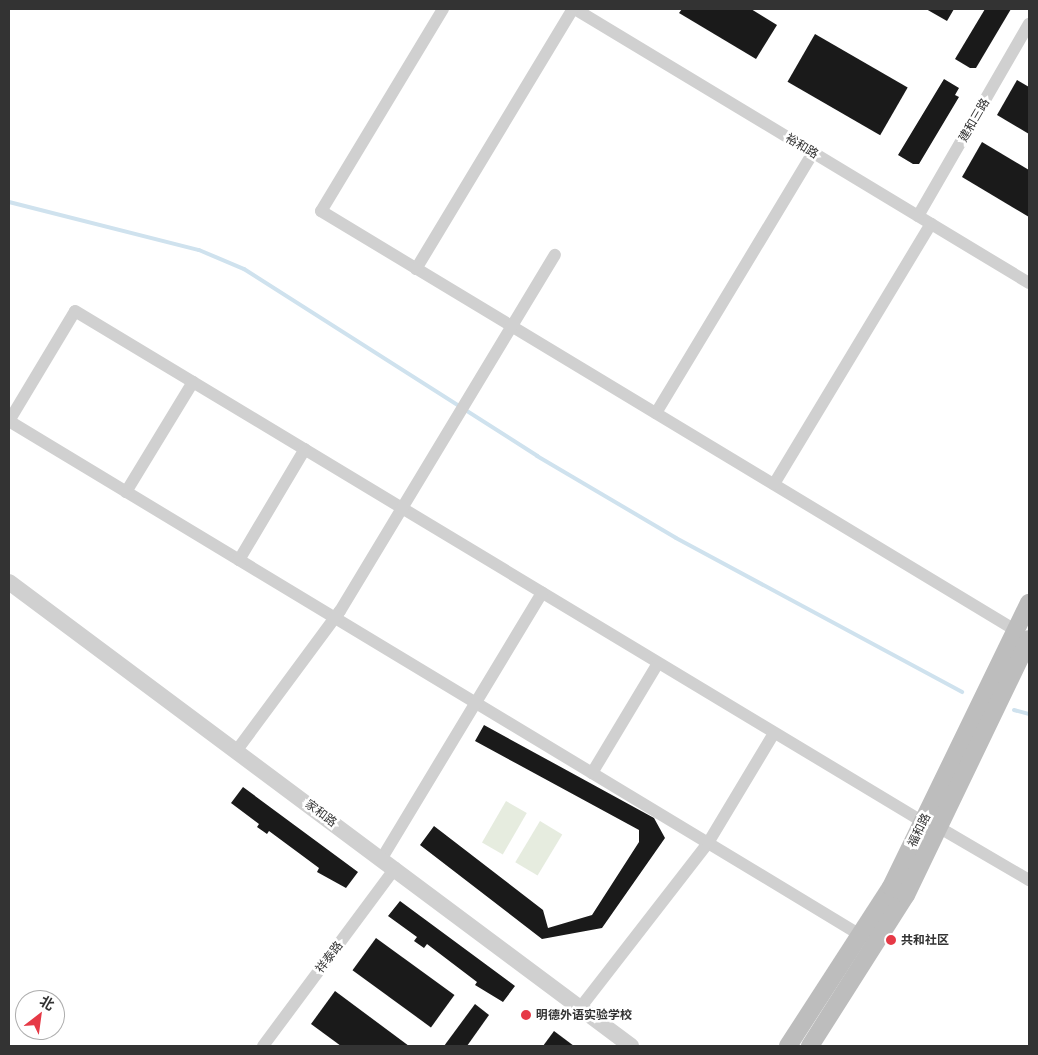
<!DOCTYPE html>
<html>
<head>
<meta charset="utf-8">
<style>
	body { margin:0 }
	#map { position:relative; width:1038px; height:1055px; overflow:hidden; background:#fff; font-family:Manrope,"Noto Sans SC",sans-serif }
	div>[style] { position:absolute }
	.green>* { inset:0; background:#e6ecdf; transform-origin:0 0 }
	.stream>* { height:4px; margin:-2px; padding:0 2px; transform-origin:2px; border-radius:2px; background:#cfe2ee }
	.building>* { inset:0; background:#1a1a1a; transform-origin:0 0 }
	.minor>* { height:12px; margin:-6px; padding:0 6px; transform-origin:6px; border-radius:6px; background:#d0d0d0 }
	.tertiary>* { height:16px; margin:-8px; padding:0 8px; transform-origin:8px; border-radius:8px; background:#d0d0d0 }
	.secondary>* { height:18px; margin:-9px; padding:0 9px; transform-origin:9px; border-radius:9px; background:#bdbdbd }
	.dots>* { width:14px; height:14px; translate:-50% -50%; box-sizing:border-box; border:2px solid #fff; border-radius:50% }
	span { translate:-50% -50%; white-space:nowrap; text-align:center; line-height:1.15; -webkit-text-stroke:5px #fff; paint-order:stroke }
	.street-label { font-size:12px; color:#333 }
	.poi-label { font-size:12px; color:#333; font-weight:700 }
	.left { translate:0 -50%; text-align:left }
	.frame { position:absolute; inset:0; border:10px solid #333; pointer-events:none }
	.north { position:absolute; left:15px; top:990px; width:50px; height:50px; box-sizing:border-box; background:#fff; border:1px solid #adadad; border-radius:50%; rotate:30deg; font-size:14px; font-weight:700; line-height:20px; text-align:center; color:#333 }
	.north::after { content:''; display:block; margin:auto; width:18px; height:22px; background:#e63946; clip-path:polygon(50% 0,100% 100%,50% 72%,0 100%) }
</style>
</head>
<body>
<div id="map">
	<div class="green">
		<i style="left:506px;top:801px;width:24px;height:48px;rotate:30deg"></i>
		<i style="left:540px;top:821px;width:26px;height:48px;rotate:31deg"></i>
	</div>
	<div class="stream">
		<i style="left:9px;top:202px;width:196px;rotate:14.2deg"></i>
		<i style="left:199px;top:250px;width:49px;rotate:22.9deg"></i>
		<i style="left:244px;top:269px;width:348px;rotate:32.5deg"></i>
		<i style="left:537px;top:456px;width:161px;rotate:30.5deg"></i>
		<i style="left:676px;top:538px;width:325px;rotate:28.3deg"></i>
		<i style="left:1014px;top:710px;width:16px;rotate:15deg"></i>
	</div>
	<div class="building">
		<i style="clip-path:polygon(682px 9px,751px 9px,777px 25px,756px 59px,679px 13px)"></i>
		<i style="clip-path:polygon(926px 9px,954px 9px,947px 21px)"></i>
		<i style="clip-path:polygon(985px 9px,1011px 9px,976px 68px,970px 68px,955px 59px)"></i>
		<i style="left:815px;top:34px;width:107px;height:55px;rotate:30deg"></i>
		<i style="clip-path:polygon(944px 79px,959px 88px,955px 95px,959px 97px,919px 164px,913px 164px,898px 155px)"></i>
		<i style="clip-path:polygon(1017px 80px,1029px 87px,1029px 134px,997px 115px)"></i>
		<i style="clip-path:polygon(982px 142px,1029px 170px,1029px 217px,962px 177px)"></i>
		<i style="clip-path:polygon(484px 725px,654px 818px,665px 838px,602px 928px,542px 939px,420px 845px,434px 826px,543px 910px,548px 928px,592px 915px,639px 842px,639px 830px,475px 741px)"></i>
		<i style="clip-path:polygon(243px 787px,358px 872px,346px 888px,317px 872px,319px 868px,269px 831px,267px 834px,257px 827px,259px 824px,231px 803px)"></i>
		<i style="clip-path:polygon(400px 901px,515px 986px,503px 1002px,475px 985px,477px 982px,427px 944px,424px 948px,414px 941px,417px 937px,388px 916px)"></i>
		<i style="left:376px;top:938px;width:97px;height:40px;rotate:36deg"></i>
		<i style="clip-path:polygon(335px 991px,409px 1046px,341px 1046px,311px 1024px)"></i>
		<i style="clip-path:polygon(475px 1004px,489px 1015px,467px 1046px,444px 1046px)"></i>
		<i style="clip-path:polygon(554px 1031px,574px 1046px,543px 1046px)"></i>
	</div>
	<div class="minor">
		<i style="left:443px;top:9px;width:236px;rotate:121.1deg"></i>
		<i style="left:321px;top:211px;width:811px;rotate:31.12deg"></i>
		<i style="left:575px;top:9px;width:530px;rotate:31.11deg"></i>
		<i style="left:918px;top:216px;width:222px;rotate:-60deg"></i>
		<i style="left:416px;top:269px;width:304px;rotate:-58.9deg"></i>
		<i style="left:656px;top:413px;width:304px;rotate:-58.9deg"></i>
		<i style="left:9px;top:421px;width:128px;rotate:-59deg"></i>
		<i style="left:75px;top:311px;width:990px;rotate:31.07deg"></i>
		<i style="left:9px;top:421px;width:996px;rotate:31.12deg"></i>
		<i style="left:774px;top:484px;width:304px;rotate:-58.9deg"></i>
		<i style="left:126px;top:492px;width:129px;rotate:-58.7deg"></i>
		<i style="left:239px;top:560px;width:129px;rotate:-59.3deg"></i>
		<i style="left:237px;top:750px;width:173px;rotate:-53.5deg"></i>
		<i style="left:340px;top:611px;width:416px;rotate:-58.9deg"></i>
		<i style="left:592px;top:773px;width:128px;rotate:-59deg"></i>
		<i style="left:940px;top:828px;width:103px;rotate:30.3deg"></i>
		<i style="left:382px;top:858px;width:310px;rotate:-58.9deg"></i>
		<i style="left:580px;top:1008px;width:209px;rotate:-52.2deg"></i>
		<i style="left:708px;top:843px;width:128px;rotate:-59deg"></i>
		<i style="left:263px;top:1046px;width:222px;rotate:-53.4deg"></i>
	</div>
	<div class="tertiary">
		<i style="left:9px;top:582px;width:776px;rotate:36.72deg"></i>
	</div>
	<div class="secondary">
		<i style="left:788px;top:1046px;width:189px;rotate:-57.1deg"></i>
		<i style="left:891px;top:887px;width:316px;rotate:-64.1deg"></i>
		<i style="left:810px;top:1046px;width:179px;rotate:-57.6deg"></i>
		<i style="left:906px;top:895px;width:284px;rotate:-64.3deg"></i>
	</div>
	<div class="dots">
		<i style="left:891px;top:940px;background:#e63946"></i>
		<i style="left:526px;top:1015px;background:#e63946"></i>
	</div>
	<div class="street-label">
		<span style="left:974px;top:120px;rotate:-60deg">建和三路</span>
		<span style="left:802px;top:146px;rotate:31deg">裕和路</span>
		<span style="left:321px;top:813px;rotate:37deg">家和路</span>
		<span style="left:919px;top:830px;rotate:-64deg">福和路</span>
		<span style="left:329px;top:957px;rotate:-53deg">祥泰路</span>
	</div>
	<div class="poi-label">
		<span class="left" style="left:901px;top:940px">共和社区</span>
		<span class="left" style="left:536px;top:1015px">明德外语实验学校</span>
	</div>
	<div class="frame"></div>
	<div class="north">北</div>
</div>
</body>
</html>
